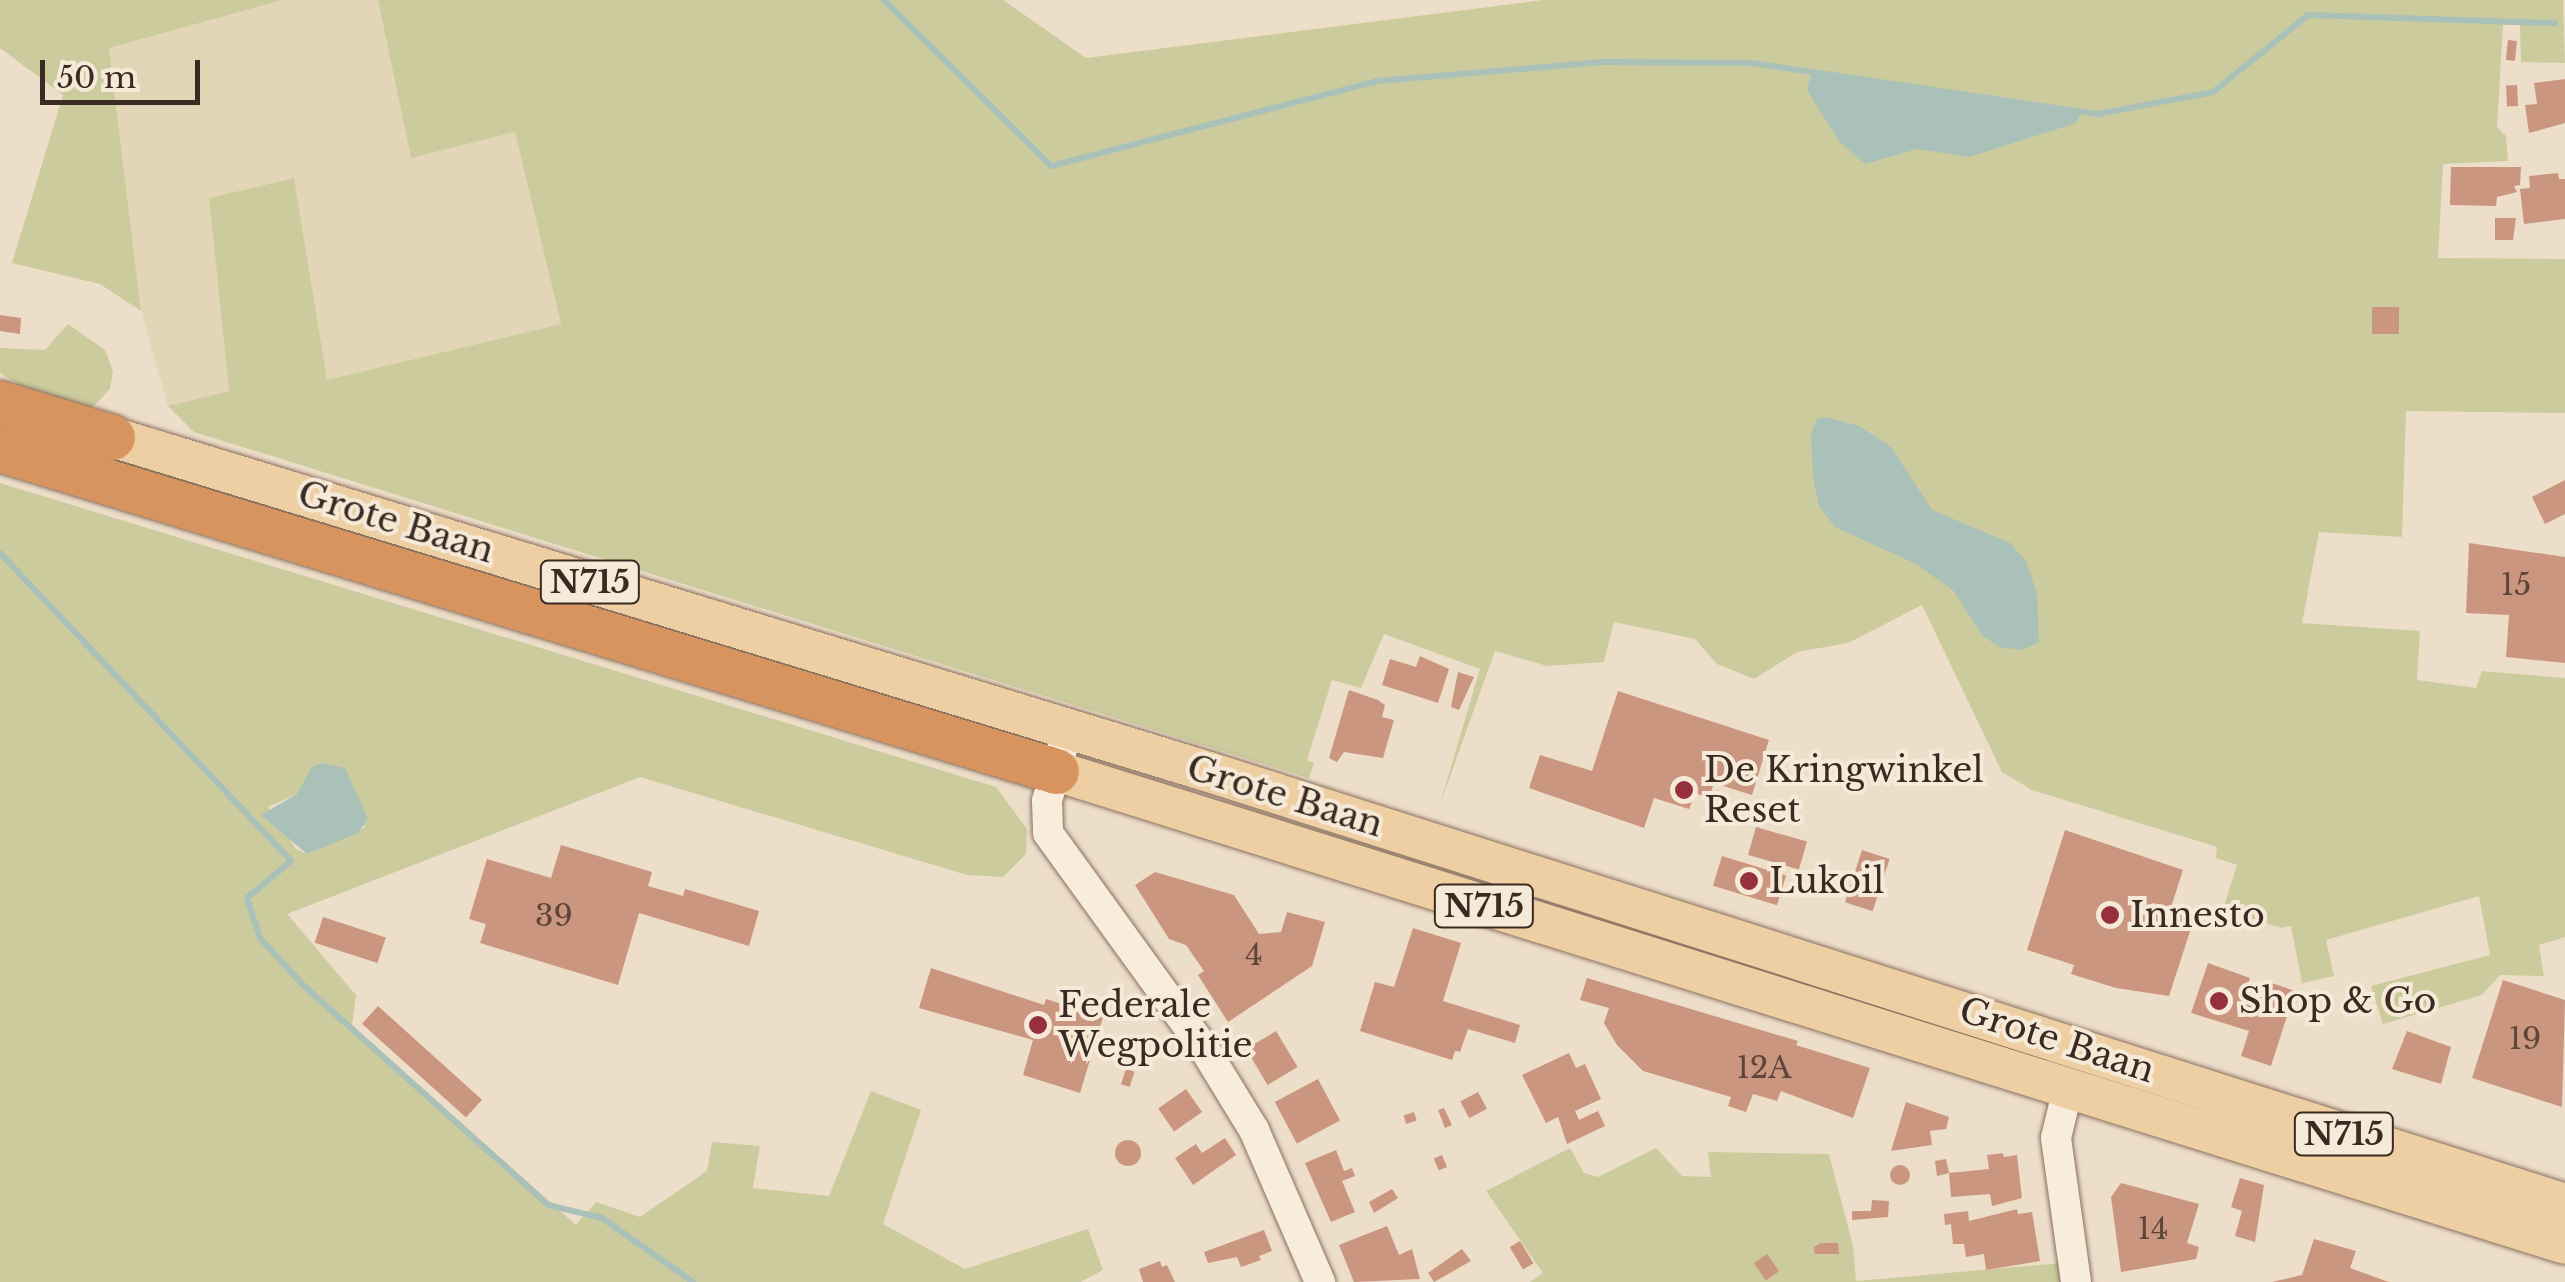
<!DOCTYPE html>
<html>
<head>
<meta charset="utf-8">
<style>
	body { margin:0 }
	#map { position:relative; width:2565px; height:1282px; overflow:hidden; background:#eddec9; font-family:"Libre Baskerville",serif }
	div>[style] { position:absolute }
	.farmland>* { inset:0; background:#e2d6b6 }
	.green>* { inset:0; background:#cbcb9d }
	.water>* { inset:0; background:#a9c1b8 }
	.stream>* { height:6px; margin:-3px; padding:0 3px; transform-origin:3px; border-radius:3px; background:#a9c1b8 }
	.building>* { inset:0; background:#ca9680; transform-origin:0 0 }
	.round { border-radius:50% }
	.roads { filter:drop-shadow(0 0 2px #89705e) drop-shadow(0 0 2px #89705e) }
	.minor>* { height:30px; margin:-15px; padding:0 15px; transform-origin:15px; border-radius:15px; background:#f8ecdc }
	.major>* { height:40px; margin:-20px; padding:0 20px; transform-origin:20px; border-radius:20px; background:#eecea3 }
	.highway>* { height:45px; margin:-22.5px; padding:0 22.5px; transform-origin:22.5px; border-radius:22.5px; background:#d8945e }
	.dots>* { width:28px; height:28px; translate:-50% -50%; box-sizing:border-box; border:5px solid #f5e9d8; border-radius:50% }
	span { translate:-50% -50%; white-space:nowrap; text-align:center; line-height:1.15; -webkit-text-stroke:8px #f5e9d8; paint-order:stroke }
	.number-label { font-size:30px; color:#5e4539 }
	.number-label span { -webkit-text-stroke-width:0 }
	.shield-label span { padding:2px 8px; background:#f5e9d8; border:2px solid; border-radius:8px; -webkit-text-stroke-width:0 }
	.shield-label { font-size:32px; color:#3a2a21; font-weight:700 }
	.street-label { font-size:35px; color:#3a2a21 }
	.poi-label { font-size:35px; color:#3a2a21 }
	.left { translate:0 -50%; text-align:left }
	.scale { position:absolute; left:40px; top:60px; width:160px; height:45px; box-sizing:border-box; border:5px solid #3a2a21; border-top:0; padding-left:12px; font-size:30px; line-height:35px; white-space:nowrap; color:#3a2a21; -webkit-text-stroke:8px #f5e9d8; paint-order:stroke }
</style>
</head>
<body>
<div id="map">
	<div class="farmland">
		<i style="clip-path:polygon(282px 0,378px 0,411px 158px,515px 132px,561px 324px,326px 381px,294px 178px,209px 198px,229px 392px,168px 406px,141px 311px,109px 47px)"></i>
	</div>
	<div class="green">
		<i style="clip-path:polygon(0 0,282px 0,109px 48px,141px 311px,100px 284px,12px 263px,63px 95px,0 48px)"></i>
		<i style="clip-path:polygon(378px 0,1003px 0,1086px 58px,1543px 0,2563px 0,2565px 63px,2521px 62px,2520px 25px,2503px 25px,2497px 127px,2506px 136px,2508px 161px,2443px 164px,2438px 258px,2565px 259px,2565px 413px,2406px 411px,2402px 537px,2319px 532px,2302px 623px,2420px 631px,2417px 680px,2476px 688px,2482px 671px,2565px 678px,2565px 937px,2539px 945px,2544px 976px,2500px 975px,2482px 995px,2383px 1024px,2371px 986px,2490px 955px,2479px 896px,2326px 940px,2334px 976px,2302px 983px,2291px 926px,2281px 928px,2223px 909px,2237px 865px,2216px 858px,2217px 847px,2032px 790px,2002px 772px,1922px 605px,1848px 643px,1797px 652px,1754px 679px,1717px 664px,1695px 639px,1614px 622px,1604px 662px,1547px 666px,1495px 651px,1439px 807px,1480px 669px,1384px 634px,1361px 688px,1332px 680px,1307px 760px,1314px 763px,1309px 778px,194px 432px,168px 406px,229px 391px,209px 198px,294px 178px,327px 380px,561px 324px,515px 132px,411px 158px)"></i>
		<i style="clip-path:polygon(68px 324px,105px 350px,113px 371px,110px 389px,90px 410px,65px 412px,0 373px,0 348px,45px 350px)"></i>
		<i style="clip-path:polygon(evenodd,0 483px,996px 787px,1027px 829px,1026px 854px,1003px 877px,967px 875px,640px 777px,287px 914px,356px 995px,352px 1025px,576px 1225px,596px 1202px,640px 1217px,707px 1171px,712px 1142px,760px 1146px,753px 1188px,829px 1196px,871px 1091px,921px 1110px,883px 1224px,965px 1269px,1088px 1229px,1103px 1270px,1080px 1282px,0 1282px,0 483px,297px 794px,366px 827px,307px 854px,296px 849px,268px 807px,297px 794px)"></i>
		<i style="clip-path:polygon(1570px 1148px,1584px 1173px,1598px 1177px,1656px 1148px,1682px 1176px,1711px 1177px,1708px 1152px,1829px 1154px,1853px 1246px,1856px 1281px,2062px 1263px,2065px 1282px,1530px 1282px,1543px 1273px,1486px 1191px)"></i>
	</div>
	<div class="water">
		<i style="clip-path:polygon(1812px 72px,2082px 111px,2076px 123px,1969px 157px,1917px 149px,1865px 164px,1839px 141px,1807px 90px)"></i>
		<i style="clip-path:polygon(1826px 417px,1859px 426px,1891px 447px,1932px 510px,2010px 543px,2026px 561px,2037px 594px,2039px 642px,2022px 650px,1999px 647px,1982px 635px,1953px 590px,1914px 563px,1835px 527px,1819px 506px,1813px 477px,1811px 434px,1817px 419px)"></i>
		<i style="clip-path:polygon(322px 763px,345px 768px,368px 819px,358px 833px,307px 854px,261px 815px,297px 794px,312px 767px)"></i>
	</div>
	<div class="stream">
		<i style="left:884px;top:0;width:235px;rotate:44.8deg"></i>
		<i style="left:1051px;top:166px;width:337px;rotate:-14.6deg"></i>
		<i style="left:1377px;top:81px;width:226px;rotate:-4.8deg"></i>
		<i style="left:1602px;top:62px;width:149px;rotate:0.4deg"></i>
		<i style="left:1751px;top:63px;width:351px;rotate:8.4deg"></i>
		<i style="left:2098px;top:114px;width:117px;rotate:-10.8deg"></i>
		<i style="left:2213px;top:92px;width:122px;rotate:-39deg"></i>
		<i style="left:2308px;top:15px;width:247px;rotate:1.9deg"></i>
		<i style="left:0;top:553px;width:424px;rotate:46.6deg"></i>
		<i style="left:291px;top:861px;width:57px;rotate:139.9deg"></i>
		<i style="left:247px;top:898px;width:42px;rotate:72deg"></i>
		<i style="left:260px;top:938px;width:64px;rotate:47.5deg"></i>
		<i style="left:303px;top:985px;width:329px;rotate:41.9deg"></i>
		<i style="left:548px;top:1205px;width:56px;rotate:13.5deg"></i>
		<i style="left:602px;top:1218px;width:111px;rotate:35.1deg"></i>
	</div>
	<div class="building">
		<i style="left:2508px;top:40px;width:9px;height:20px;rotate:6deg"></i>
		<i style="clip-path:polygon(2565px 79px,2565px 123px,2529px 133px,2525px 105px,2537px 104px,2534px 83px)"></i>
		<i style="left:2517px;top:85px;width:21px;height:11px;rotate:87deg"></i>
		<i style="clip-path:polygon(2451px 167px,2521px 167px,2520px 185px,2514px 186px,2517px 192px,2497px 197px,2496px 206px,2450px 205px)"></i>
		<i style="clip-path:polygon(2558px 173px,2559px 179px,2565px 179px,2565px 219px,2524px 224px,2520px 189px,2530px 188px,2529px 176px)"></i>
		<i style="clip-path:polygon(2495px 218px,2516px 218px,2513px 240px,2495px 240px)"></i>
		<i style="left:2372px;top:307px;width:27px;height:27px"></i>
		<i style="clip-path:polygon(0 315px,21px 318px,20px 334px,0 331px)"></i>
		<i style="clip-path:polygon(2565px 480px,2565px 514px,2545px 524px,2532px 497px)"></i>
		<i style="clip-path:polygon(2469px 543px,2565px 557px,2565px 663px,2506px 657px,2509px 615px,2466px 613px)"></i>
		<i style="clip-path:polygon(1420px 656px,1449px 669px,1438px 703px,1382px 685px,1390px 659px,1416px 667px)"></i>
		<i style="clip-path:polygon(1458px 672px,1474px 677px,1459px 710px,1451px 707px)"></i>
		<i style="clip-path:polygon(1349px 690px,1378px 700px,1385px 705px,1382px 717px,1394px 720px,1383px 758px,1344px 752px,1337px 762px,1329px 758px)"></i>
		<i style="clip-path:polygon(1618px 691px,1769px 740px,1752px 795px,1714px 783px,1709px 798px,1695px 793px,1689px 809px,1654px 798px,1644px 828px,1529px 788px,1540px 755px,1592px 771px)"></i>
		<i style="left:1756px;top:827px;width:53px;height:29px;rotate:16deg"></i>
		<i style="clip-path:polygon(2065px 830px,2183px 870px,2170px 910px,2194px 919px,2169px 996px,2116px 988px,2071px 974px,2074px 965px,2027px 950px)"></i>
		<i style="clip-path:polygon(561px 845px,652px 872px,648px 886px,683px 896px,685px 889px,759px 911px,749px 946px,639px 913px,618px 985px,480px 943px,486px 924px,469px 919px,487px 859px,551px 878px)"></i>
		<i style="left:1862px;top:850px;width:29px;height:55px;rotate:18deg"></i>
		<i style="left:1722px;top:856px;width:67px;height:31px;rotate:17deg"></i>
		<i style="clip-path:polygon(1155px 872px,1234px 895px,1259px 934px,1281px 932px,1287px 912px,1325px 922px,1312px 966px,1228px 1022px,1198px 975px,1204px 971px,1186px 945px,1169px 939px,1135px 885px)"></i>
		<i style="left:323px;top:917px;width:66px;height:27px;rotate:18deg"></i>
		<i style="clip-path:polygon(1413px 928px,1461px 943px,1443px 1001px,1520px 1025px,1515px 1043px,1468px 1029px,1460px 1052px,1455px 1051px,1452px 1060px,1360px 1031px,1375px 982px,1394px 987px)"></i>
		<i style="clip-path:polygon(2208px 963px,2250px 978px,2246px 989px,2261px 994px,2266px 981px,2295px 991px,2271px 1066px,2241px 1056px,2249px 1031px,2191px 1013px)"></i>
		<i style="clip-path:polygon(931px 968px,1044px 1005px,1046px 999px,1103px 1017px,1080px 1093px,1023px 1075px,1033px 1040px,919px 1008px)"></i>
		<i style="clip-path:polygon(1587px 978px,1798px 1041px,1796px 1045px,1870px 1068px,1853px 1118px,1781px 1091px,1777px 1101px,1753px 1094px,1746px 1112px,1728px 1106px,1731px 1097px,1643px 1071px,1617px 1045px,1604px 1023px,1609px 1008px,1580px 1000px)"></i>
		<i style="clip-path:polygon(2503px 980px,2565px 1000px,2562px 1107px,2472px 1078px)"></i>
		<i style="left:378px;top:1006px;width:140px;height:24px;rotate:42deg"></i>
		<i style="left:1276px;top:1031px;width:42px;height:35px;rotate:59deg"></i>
		<i style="clip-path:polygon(2407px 1031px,2451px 1047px,2441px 1084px,2392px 1069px)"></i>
		<i style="clip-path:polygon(1569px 1053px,1576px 1068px,1585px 1064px,1601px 1099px,1575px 1111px,1579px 1120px,1598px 1111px,1605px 1126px,1567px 1144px,1558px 1117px,1546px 1123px,1522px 1075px)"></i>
		<i style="left:1126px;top:1069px;width:9px;height:16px;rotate:18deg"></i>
		<i style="left:1318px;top:1079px;width:47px;height:49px;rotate:62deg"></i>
		<i style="left:1186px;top:1089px;width:28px;height:34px;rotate:55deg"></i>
		<i style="left:1478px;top:1092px;width:19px;height:20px;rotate:62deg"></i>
		<i style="clip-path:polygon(1906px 1102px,1949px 1117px,1946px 1129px,1930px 1131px,1932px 1145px,1891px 1151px)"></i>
		<i style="clip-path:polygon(1444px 1108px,1452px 1125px,1445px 1128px,1438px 1110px)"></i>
		<i style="left:1414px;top:1112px;width:9px;height:11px;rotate:72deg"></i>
		<i style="clip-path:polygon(1225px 1138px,1236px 1155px,1193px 1185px,1175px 1158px,1196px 1144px,1202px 1153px)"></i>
		<i class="round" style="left:1115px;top:1140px;width:26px;height:26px"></i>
		<i style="clip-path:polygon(1336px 1150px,1344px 1171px,1352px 1168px,1355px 1176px,1342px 1181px,1355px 1212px,1331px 1222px,1305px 1163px)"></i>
		<i style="clip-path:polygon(2003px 1153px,2004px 1157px,2017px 1155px,2022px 1198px,1992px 1206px,1990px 1194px,1951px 1197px,1949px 1173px,1989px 1169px,1987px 1155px)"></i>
		<i style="left:1442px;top:1155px;width:13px;height:9px;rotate:67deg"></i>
		<i style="clip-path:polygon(1946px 1159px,1949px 1173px,1937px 1176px,1935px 1161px)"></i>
		<i class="round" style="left:1890px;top:1165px;width:20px;height:20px"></i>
		<i style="clip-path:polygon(2240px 1178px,2264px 1185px,2255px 1242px,2235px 1236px,2242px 1211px,2231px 1207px)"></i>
		<i style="clip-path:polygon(2121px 1183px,2199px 1204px,2187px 1243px,2199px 1247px,2196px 1259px,2121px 1272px,2111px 1197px)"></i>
		<i style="clip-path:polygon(1392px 1189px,1398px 1198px,1374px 1213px,1369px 1202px)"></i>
		<i style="clip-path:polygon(1872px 1200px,1889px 1201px,1888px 1217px,1852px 1220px,1852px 1211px,1871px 1211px)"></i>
		<i style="clip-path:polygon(2017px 1209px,2018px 1214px,2032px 1212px,2040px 1261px,1986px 1270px,1984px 1254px,1966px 1257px,1964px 1244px,1953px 1244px,1951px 1224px,1945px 1225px,1944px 1214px,1968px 1211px,1969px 1221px)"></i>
		<i style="clip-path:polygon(1387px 1226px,1399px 1255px,1412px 1249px,1420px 1279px,1354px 1282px,1339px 1245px)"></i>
		<i style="clip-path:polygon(1264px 1230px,1272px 1251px,1259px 1256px,1261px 1260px,1241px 1267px,1237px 1257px,1208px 1263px,1204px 1252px)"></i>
		<i style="clip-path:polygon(2314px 1239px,2356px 1251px,2350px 1268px,2389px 1282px,2272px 1282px,2302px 1275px)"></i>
		<i style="left:1520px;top:1241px;width:26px;height:12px;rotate:59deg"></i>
		<i style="clip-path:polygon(1821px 1243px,1838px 1243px,1839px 1254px,1815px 1254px,1814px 1247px)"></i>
		<i style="clip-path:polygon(1462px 1249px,1471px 1261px,1434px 1282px,1428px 1273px)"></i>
		<i style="left:1767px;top:1254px;width:21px;height:16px;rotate:55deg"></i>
		<i style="clip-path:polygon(1160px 1261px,1162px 1267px,1167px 1265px,1175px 1282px,1143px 1282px,1139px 1269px)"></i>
	</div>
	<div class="roads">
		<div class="minor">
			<i style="left:1068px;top:729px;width:75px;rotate:106.3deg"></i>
			<i style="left:1047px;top:801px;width:32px;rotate:88deg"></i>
			<i style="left:1048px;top:833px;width:268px;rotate:54.1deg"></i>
			<i style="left:1205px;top:1050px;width:94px;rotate:58.5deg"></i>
			<i style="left:1254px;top:1130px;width:166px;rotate:66.5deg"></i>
			<i style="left:2068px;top:1088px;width:51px;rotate:103.5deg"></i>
			<i style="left:2056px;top:1138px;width:145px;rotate:82.1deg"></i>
		</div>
		<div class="major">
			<i style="left:112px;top:437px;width:1147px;rotate:16.98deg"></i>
			<i style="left:1209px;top:772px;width:1423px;rotate:17.67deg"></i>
			<i style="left:1056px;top:771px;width:1581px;rotate:17.4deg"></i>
		</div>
		<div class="highway">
			<i style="left:0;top:403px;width:117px;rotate:16.9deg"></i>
			<i style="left:0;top:449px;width:1104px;rotate:16.96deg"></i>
		</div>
	</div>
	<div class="dots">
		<i style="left:1684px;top:790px;background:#96303d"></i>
		<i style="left:1749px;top:881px;background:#96303d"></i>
		<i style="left:2110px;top:915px;background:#96303d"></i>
		<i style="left:2219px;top:1001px;background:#96303d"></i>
		<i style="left:1038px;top:1025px;background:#96303d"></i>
	</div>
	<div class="number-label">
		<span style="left:2516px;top:585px">15</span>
		<span style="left:554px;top:916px">39</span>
		<span style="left:1254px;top:955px">4</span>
		<span style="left:2525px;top:1039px">19</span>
		<span style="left:1764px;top:1068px">12A</span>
		<span style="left:2153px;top:1229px">14</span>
	</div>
	<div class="shield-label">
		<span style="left:590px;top:582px">N715</span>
		<span style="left:1484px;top:906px">N715</span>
		<span style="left:2344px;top:1134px">N715</span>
	</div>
	<div class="street-label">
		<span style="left:396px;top:522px;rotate:17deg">Grote Baan</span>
		<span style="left:1285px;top:796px;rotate:17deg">Grote Baan</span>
		<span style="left:2057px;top:1040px;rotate:18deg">Grote Baan</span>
	</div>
	<div class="poi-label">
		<span class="left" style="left:1704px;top:790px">De Kringwinkel<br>Reset</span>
		<span class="left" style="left:1769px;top:881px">Lukoil</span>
		<span class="left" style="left:2130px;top:915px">Innesto</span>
		<span class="left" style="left:2239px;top:1001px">Shop &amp; Go</span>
		<span class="left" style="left:1058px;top:1025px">Federale<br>Wegpolitie</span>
	</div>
	<div class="scale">50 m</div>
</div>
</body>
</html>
